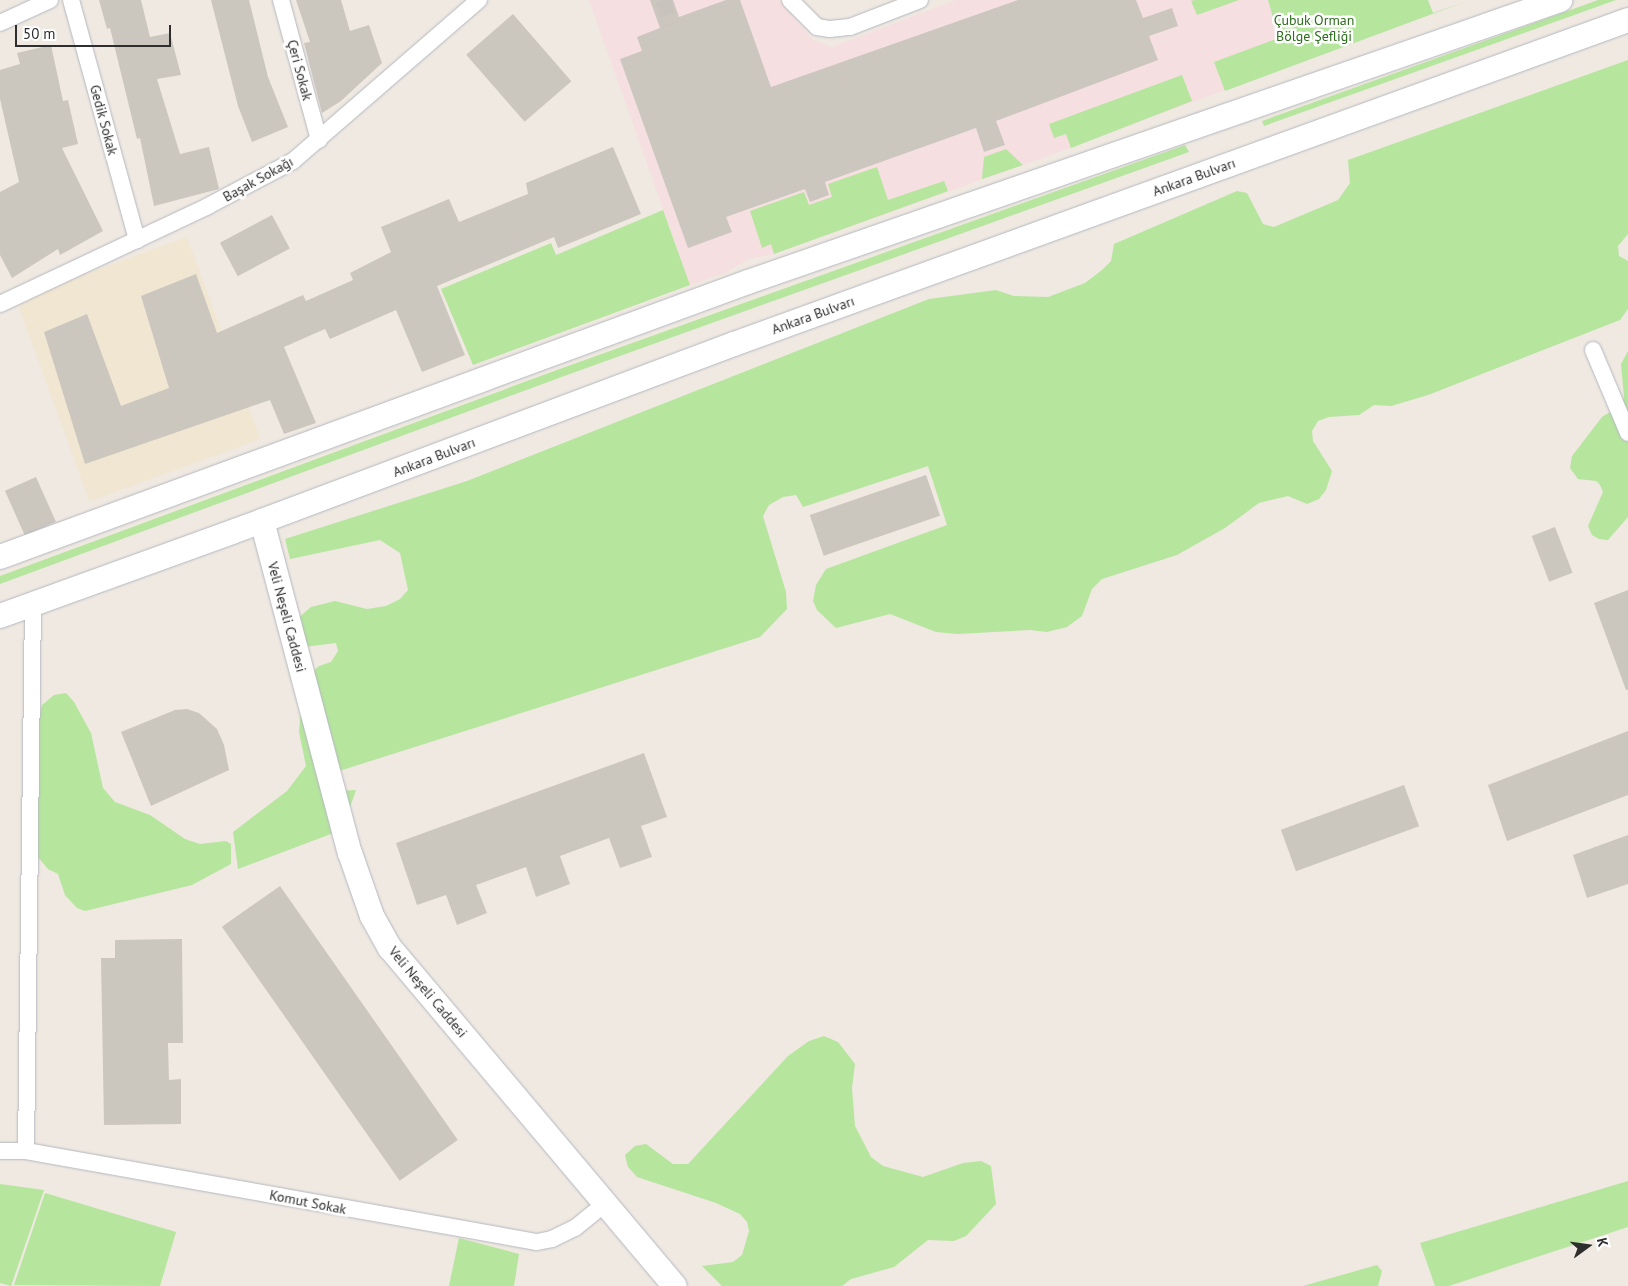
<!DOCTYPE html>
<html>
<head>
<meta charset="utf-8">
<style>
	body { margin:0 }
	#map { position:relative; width:1628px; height:1286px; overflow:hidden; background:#efe9e1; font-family:"PT Sans",sans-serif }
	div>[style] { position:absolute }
	.education>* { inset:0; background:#f0e6d1; transform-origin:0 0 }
	.medical>* { inset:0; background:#f5dfe0 }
	.green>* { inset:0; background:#b6e59e }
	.building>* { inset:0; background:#cbc7bf; transform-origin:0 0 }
	.street-tunnel>* { height:16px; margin-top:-8px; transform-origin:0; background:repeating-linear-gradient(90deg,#c8c4bd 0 16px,transparent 0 24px) }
	.roads { filter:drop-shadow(0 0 1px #b4b7c1) drop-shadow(0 0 1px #b4b7c1) }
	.street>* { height:16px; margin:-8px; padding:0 8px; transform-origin:8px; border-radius:8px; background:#fff }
	.secondary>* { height:24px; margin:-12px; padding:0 12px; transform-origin:12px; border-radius:12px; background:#fff }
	span { translate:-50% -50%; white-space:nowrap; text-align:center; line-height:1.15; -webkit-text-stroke:5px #fff; paint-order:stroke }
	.park-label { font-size:14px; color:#2c6e1b }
	.street-label { font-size:14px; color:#2e2e2e }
	.north { position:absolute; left:1563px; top:1221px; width:50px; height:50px; -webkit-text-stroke:4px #fff; paint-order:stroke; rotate:76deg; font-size:14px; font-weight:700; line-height:20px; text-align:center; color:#2e2e2e }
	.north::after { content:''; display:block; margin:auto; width:18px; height:22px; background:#2e2e2e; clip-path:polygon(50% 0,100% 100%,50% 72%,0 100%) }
	.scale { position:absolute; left:15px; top:25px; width:156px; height:22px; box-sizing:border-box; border:2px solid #2e2e2e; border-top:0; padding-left:6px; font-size:15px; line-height:18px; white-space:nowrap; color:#2e2e2e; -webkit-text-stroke:4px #fff; paint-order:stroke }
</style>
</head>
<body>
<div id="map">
	<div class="education">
		<i style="left:187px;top:237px;width:215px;height:182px;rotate:70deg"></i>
	</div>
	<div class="medical">
		<i style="clip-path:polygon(589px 0,779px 0,813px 40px,832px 47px,956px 0,1279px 0,1295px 64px,1040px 159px,774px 254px,749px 259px,725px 273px,690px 285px)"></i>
	</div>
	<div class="green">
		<i style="clip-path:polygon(1195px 0,1239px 0,1197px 15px,1191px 1px)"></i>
		<i style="clip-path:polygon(1268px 0,1428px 0,1433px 13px,1470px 0,1225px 91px,1214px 62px,1279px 38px)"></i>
		<i style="clip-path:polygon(1598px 0,1616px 0,1264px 126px,1262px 121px)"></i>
		<i style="clip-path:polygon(1628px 60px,1628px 234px,1618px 246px,1619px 256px,1628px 261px,1628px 309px,1620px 320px,1428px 395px,1391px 406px,1374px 405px,1359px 415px,1329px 417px,1318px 421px,1312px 431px,1313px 441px,1332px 471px,1326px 490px,1319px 499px,1307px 504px,1288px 496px,1259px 503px,1225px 528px,1177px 555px,1102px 579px,1092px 589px,1082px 616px,1067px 627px,1047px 632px,1030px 630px,958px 634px,936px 632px,890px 614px,836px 628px,817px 610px,813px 601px,816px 585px,826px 569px,947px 525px,928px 466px,803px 507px,796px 495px,783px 497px,769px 505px,763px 516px,786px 592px,787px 609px,760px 637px,333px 773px,338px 791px,356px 790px,345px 821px,336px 832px,238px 869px,233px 832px,287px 791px,306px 766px,299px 732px,302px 697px,308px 676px,319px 666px,331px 662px,338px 651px,336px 643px,304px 647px,297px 619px,311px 607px,335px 601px,367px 609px,386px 606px,400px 599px,408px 590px,400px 553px,380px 540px,290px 559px,285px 539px,467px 481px,929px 299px,996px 290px,1014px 296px,1048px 297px,1085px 283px,1102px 270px,1111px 261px,1114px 244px,1237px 191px,1247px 193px,1263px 224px,1274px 227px,1338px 200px,1350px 183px,1348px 160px)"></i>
		<i style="clip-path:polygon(1182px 75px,1192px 101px,1071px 148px,1066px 134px,1054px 138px,1049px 124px)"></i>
		<i style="clip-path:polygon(1185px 145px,1189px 152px,567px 375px,0 584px,0 576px,557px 370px)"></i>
		<i style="clip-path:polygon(1006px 149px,1023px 165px,982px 179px,984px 157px)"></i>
		<i style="clip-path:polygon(877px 167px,888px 200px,944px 181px,948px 191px,774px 254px,771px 244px,762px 248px,750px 211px,804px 192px,809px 205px,832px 197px,828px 184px)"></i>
		<i style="clip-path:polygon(663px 210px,690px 285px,473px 365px,441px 289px,551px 243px,556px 255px)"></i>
		<i style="clip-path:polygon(1628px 351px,1628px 517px,1608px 540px,1599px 539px,1592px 535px,1588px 526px,1603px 492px,1600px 485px,1596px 481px,1578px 479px,1570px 468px,1572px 456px,1602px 417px,1621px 405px,1624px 397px,1621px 364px)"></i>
		<i style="clip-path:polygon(66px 693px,74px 702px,91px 733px,103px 788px,115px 802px,150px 815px,185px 839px,200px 844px,226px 841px,231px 844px,231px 864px,192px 885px,85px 911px,77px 908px,65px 895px,58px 874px,48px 869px,37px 856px,38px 722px,42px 705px,54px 695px)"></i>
		<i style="clip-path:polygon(824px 1036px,838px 1042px,855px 1064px,852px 1088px,855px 1126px,871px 1157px,883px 1166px,923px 1177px,963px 1163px,981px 1161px,991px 1166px,996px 1204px,966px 1236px,954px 1241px,928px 1240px,894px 1267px,851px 1279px,842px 1286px,722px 1286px,702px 1266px,733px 1262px,742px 1255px,749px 1231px,747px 1222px,740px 1214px,716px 1203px,637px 1177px,628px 1167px,625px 1155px,635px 1146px,646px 1144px,673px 1164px,688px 1164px,788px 1056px,809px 1041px)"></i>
		<i style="clip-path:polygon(1628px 1181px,1628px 1227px,1449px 1286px,1435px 1286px,1420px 1243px)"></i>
		<i style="clip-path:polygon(0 1184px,44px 1190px,11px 1286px,0 1283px)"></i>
		<i style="clip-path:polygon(45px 1193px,176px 1232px,160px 1286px,14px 1285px)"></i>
		<i style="clip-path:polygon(459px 1238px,519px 1254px,514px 1286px,449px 1286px)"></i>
		<i style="clip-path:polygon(1377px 1265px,1382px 1271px,1378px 1286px,1303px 1286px)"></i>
	</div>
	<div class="building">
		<i style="clip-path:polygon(99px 0,141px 0,150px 37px,170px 33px,181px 75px,157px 79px,180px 154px,209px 147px,219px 189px,154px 206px,140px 138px,137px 139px,110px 28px,107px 29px)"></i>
		<i style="clip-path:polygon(211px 0,249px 0,268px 77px,288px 127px,252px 142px,238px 106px)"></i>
		<i style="clip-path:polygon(296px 0,341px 0,350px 31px,369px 25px,382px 63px,341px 101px,322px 113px,304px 43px,310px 42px)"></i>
		<i style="clip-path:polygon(650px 0,673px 0,679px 17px,726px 0,740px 0,771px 87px,1018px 0,1136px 0,1143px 18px,1172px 8px,1178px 26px,1149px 36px,1158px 60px,996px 121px,1005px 145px,984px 152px,976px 128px,825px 182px,829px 195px,810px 202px,805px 189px,726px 217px,732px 232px,688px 248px,620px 59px,642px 51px,637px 37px,660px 28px)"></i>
		<i style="left:513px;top:14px;width:89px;height:62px;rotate:49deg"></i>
		<i style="clip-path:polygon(51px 45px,63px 101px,68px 100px,78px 144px,62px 148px,103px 231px,60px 255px,58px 249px,12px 278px,0 255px,0 192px,19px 182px,0 99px,0 70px,20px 64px,17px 53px)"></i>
		<i style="clip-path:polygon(613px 147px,641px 214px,558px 248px,554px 237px,437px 286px,465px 355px,422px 372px,396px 310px,330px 339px,325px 329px,284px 347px,316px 423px,284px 434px,270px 400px,85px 464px,44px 332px,87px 314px,121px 406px,169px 388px,141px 296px,196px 274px,217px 333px,303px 295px,306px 301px,353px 280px,350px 273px,391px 252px,381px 227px,449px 199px,459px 222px,528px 194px,526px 183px)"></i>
		<i style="left:272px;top:215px;width:38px;height:59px;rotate:62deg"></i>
		<i style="left:926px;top:475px;width:43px;height:123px;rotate:71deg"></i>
		<i style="left:36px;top:477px;width:49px;height:34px;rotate:66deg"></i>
		<i style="left:1555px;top:527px;width:49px;height:25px;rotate:69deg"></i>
		<i style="clip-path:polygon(1628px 590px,1628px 690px,1626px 690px,1594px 603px)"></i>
		<i style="clip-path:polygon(187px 709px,199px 713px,217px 729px,224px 745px,229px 770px,151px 806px,121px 732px,175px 710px)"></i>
		<i style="clip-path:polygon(1628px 731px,1628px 795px,1507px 841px,1488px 785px)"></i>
		<i style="clip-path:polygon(644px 753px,667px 817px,641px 826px,652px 857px,620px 868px,609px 838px,560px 856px,570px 884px,536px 897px,526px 867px,476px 885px,487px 913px,457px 925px,446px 895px,417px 905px,396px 843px)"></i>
		<i style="left:1404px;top:785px;width:44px;height:131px;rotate:70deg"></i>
		<i style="clip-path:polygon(1628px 835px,1628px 884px,1587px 898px,1573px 855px)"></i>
		<i style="left:280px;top:886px;width:310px;height:71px;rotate:55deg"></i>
		<i style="clip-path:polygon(182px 939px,183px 1043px,168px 1043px,169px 1080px,181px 1079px,181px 1124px,104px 1125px,101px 958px,115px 958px,115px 940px)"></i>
	</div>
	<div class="street-tunnel">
		<i style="left:663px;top:0;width:26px;rotate:74deg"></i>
	</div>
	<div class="roads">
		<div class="street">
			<i style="left:71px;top:0;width:249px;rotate:74.6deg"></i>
			<i style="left:281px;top:0;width:145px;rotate:74.8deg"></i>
			<i style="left:790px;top:0;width:38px;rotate:45deg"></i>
			<i style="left:817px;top:27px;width:13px;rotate:9deg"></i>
			<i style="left:830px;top:29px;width:20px;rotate:-6deg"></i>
			<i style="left:850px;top:27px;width:75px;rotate:-21.1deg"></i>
			<i style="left:0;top:23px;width:55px;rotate:-24.7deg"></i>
			<i style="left:0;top:304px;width:230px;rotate:-25.2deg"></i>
			<i style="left:208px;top:206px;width:96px;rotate:-27.9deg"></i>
			<i style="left:293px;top:161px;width:246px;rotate:-40.9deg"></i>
			<i style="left:1593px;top:350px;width:90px;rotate:67.1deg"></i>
			<i style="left:0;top:1151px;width:26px"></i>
			<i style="left:26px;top:1151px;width:519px;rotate:10.1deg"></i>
			<i style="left:537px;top:1242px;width:15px;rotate:-11deg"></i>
			<i style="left:552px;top:1239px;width:25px;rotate:-26deg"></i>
			<i style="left:575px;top:1228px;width:40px;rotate:-39deg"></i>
			<i style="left:26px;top:1151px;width:547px;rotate:-89.27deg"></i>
		</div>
		<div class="secondary">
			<i style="left:262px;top:521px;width:343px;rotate:75.2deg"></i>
			<i style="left:350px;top:853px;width:67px;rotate:70.8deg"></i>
			<i style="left:372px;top:916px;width:37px;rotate:61deg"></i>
			<i style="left:390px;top:948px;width:442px;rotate:49.9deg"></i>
			<i style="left:0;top:557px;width:797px;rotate:-20.19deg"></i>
			<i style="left:748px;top:282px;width:860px;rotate:-19.15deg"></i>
			<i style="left:0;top:616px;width:279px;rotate:-19.9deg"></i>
			<i style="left:262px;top:521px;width:504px;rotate:-20.56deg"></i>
			<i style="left:734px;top:344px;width:951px;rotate:-19.92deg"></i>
		</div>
	</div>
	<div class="park-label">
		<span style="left:1314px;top:28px">Çubuk Orman<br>Bölge Şefliği</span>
	</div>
	<div class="street-label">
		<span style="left:300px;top:70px;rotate:75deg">Çeri Sokak</span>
		<span style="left:104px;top:120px;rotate:75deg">Gedik Sokak</span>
		<span style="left:1194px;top:177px;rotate:-20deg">Ankara Bulvarı</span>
		<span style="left:258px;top:179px;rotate:-29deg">Başak Sokağı</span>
		<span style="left:813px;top:315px;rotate:-20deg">Ankara Bulvarı</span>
		<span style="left:434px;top:457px;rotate:-21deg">Ankara Bulvarı</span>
		<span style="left:287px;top:617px;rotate:75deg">Veli Neşeli Caddesi</span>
		<span style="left:428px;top:992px;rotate:50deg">Veli Neşeli Caddesi</span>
		<span style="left:308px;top:1202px;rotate:11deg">Komut Sokak</span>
	</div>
	<div class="north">K</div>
	<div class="scale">50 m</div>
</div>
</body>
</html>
